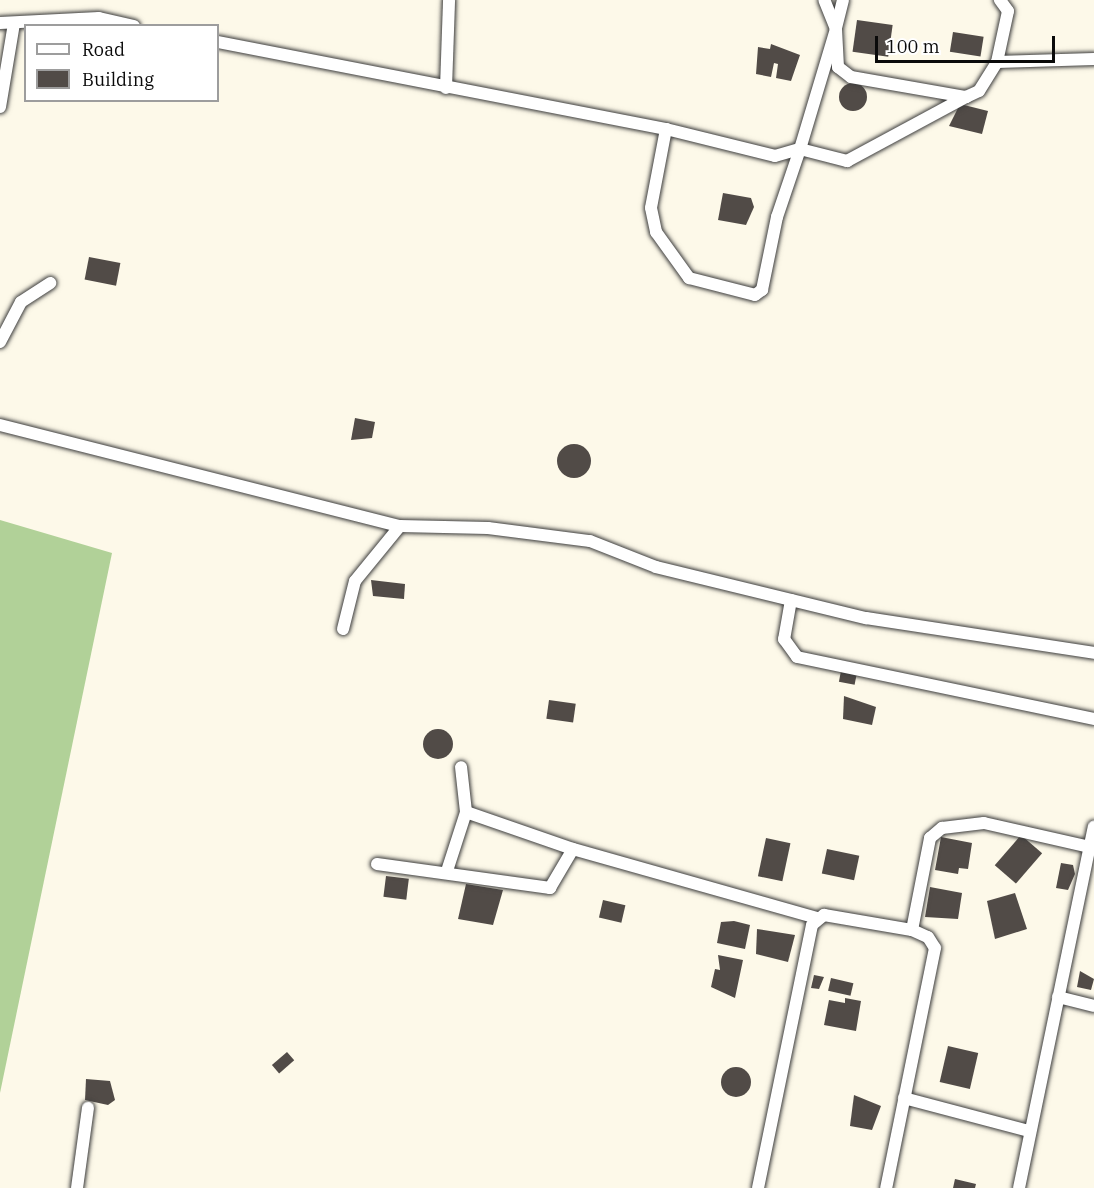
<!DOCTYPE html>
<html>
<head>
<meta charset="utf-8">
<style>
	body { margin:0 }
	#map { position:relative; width:1094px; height:1188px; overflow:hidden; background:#fdf9e9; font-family:"IBM Plex Serif",serif }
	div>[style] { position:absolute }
	.forest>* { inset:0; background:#b1d198 }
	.building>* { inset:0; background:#514b47; transform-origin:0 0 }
	.round { border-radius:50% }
	.roads { filter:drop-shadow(0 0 2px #3d3d3d) drop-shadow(0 0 2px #3d3d3d) }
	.street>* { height:12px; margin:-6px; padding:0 6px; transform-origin:6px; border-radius:6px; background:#fff }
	span { translate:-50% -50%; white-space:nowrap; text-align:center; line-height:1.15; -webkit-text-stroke:6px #fff; paint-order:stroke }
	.legend { position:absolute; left:24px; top:24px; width:195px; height:78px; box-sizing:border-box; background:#fff; border:2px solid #9d9d9d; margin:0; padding:8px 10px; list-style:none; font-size:18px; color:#0a0a0a }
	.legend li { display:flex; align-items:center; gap:12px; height:30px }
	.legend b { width:30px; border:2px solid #9d9d9d }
	.scale { position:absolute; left:875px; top:36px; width:180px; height:27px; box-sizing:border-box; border:3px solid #0a0a0a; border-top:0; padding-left:8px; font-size:18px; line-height:21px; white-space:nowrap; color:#0a0a0a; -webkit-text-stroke:4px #fff; paint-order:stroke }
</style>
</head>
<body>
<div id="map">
	<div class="forest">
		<i style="clip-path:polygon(0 520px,112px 553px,0 1093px)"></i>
	</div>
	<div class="building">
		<i style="left:857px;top:20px;width:36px;height:32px;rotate:8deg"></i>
		<i style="left:953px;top:32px;width:31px;height:20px;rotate:9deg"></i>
		<i style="clip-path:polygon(771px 44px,800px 55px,791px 81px,776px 78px,778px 64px,774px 63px,771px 77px,756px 74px,758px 47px,770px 49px)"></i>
		<i class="round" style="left:839px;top:83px;width:28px;height:28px"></i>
		<i style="clip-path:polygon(960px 104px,988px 111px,982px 134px,949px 126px)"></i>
		<i style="clip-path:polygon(723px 193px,751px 198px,754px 207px,746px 225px,718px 220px)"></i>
		<i style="left:89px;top:257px;width:32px;height:23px;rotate:11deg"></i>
		<i style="clip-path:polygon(355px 418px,375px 422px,372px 438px,351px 440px)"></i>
		<i class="round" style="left:557px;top:444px;width:34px;height:34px"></i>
		<i style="clip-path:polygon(371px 580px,405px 584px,404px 599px,373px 596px)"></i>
		<i style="left:841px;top:671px;width:16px;height:11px;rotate:11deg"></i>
		<i style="clip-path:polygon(844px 696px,876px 707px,872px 725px,843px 719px)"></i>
		<i style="left:549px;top:700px;width:27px;height:19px;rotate:8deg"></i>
		<i class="round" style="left:423px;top:729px;width:30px;height:30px"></i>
		<i style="left:1021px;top:835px;width:28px;height:40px;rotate:41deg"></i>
		<i style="clip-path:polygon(941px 837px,972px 843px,968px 869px,959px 868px,958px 874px,935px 870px)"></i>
		<i style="left:766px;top:838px;width:25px;height:39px;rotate:12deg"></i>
		<i style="left:827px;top:849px;width:33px;height:25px;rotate:12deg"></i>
		<i style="clip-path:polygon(1061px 863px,1073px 865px,1075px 874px,1068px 890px,1056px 888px)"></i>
		<i style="left:386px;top:876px;width:23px;height:21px;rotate:7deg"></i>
		<i style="clip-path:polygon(466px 884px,503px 890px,493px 925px,458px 919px)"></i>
		<i style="clip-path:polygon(930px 887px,962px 893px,958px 919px,925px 917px)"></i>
		<i style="clip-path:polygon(1015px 893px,1027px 929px,995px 939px,987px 901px)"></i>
		<i style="left:603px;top:900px;width:23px;height:18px;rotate:13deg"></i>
		<i style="clip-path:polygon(734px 921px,750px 925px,745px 949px,717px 943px,721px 922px)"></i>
		<i style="clip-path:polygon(757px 929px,795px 935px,788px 962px,756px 954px)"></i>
		<i style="clip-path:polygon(718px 955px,743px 960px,735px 998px,711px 987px,715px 969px,720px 970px)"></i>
		<i style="clip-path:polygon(1080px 971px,1094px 979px,1091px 990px,1077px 987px)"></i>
		<i style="clip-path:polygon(814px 975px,824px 977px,819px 989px,811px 988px)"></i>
		<i style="left:831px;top:978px;width:23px;height:13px;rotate:13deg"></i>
		<i style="clip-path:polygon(845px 998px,861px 1001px,856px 1031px,824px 1025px,829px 1000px,845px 1003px)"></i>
		<i style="left:948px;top:1046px;width:31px;height:37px;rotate:13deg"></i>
		<i style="left:287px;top:1052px;width:11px;height:20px;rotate:49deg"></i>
		<i class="round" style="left:721px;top:1067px;width:30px;height:30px"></i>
		<i style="clip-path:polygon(86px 1079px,110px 1081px,115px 1100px,108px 1105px,85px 1100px)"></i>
		<i style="clip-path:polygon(854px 1095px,881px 1106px,872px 1130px,850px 1126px)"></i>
		<i style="clip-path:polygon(955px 1179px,976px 1184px,975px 1188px,953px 1188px)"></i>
	</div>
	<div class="roads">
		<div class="street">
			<i style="left:843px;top:0;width:30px;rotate:104deg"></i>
			<i style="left:836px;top:29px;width:38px;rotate:87deg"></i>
			<i style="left:838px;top:67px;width:16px;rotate:38deg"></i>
			<i style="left:851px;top:77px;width:117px;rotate:9.9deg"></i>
			<i style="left:966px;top:97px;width:14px;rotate:-25deg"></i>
			<i style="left:979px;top:91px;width:34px;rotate:-58deg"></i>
			<i style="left:997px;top:62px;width:97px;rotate:-1.8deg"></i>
			<i style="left:0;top:23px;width:99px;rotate:-2.9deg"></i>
			<i style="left:99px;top:18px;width:36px;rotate:13deg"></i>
			<i style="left:218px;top:42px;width:456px;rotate:11deg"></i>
			<i style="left:666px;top:129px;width:112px;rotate:13.9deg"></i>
			<i style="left:775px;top:156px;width:26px;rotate:-16deg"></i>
			<i style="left:800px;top:149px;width:125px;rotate:-73.3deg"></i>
			<i style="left:836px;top:29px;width:31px;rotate:-112deg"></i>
			<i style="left:997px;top:62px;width:52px;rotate:-77.8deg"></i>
			<i style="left:1008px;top:11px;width:14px;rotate:-126deg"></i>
			<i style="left:446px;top:88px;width:88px;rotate:-88deg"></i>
			<i style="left:0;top:107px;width:85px;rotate:-80.5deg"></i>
			<i style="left:666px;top:129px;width:80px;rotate:100.8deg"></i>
			<i style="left:651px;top:208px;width:25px;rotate:78deg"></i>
			<i style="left:656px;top:232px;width:57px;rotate:54.3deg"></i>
			<i style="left:689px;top:278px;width:68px;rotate:14.4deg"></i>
			<i style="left:755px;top:295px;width:9px;rotate:-36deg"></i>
			<i style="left:762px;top:290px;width:75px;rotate:-78.4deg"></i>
			<i style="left:777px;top:217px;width:72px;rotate:-71.3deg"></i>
			<i style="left:800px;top:149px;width:49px;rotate:14.3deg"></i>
			<i style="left:847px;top:161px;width:135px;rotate:-28.3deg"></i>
			<i style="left:0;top:342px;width:45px;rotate:-62.3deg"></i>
			<i style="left:21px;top:302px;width:35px;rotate:-33deg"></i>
			<i style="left:0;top:425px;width:413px;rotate:14.2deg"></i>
			<i style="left:400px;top:526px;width:88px;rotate:1.3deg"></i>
			<i style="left:488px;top:528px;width:103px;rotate:7.3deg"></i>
			<i style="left:590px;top:541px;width:71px;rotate:21.5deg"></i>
			<i style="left:656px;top:567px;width:216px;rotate:13.7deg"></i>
			<i style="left:866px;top:618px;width:231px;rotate:8.7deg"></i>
			<i style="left:791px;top:600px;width:40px;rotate:100deg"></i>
			<i style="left:784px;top:639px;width:22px;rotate:54deg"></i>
			<i style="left:797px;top:657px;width:303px;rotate:11.8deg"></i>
			<i style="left:343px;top:629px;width:49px;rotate:-76deg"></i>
			<i style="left:355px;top:581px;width:71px;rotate:-50.7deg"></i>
			<i style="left:466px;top:812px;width:113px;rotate:19.1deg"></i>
			<i style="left:377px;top:864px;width:175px;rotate:7.9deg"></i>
			<i style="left:550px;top:888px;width:45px;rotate:-59.5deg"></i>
			<i style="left:573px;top:849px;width:254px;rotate:15.8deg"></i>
			<i style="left:447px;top:871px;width:62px;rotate:-72.1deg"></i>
			<i style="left:466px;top:812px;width:45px;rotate:-96.3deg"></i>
			<i style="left:912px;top:930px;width:94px;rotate:-78.9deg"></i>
			<i style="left:930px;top:838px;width:16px;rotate:-40deg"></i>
			<i style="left:942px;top:828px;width:42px;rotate:-6.8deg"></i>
			<i style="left:984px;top:823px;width:109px;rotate:12.8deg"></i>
			<i style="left:1058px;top:997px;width:37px;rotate:14deg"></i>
			<i style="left:904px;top:1098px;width:129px;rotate:14.8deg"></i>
			<i style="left:77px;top:1188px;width:81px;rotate:-82.2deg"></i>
			<i style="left:758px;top:1188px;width:268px;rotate:-78.4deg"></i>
			<i style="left:812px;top:925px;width:16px;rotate:-40deg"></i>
			<i style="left:824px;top:915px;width:89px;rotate:9.7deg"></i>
			<i style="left:912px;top:930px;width:17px;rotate:24deg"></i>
			<i style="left:928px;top:937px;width:13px;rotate:58deg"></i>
			<i style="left:935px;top:948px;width:245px;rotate:101.5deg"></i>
			<i style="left:1019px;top:1188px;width:369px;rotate:-78.3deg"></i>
		</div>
	</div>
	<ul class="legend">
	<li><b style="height:8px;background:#fff"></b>Road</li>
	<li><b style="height:16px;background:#514b47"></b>Building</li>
	</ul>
	<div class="scale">100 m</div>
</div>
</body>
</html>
